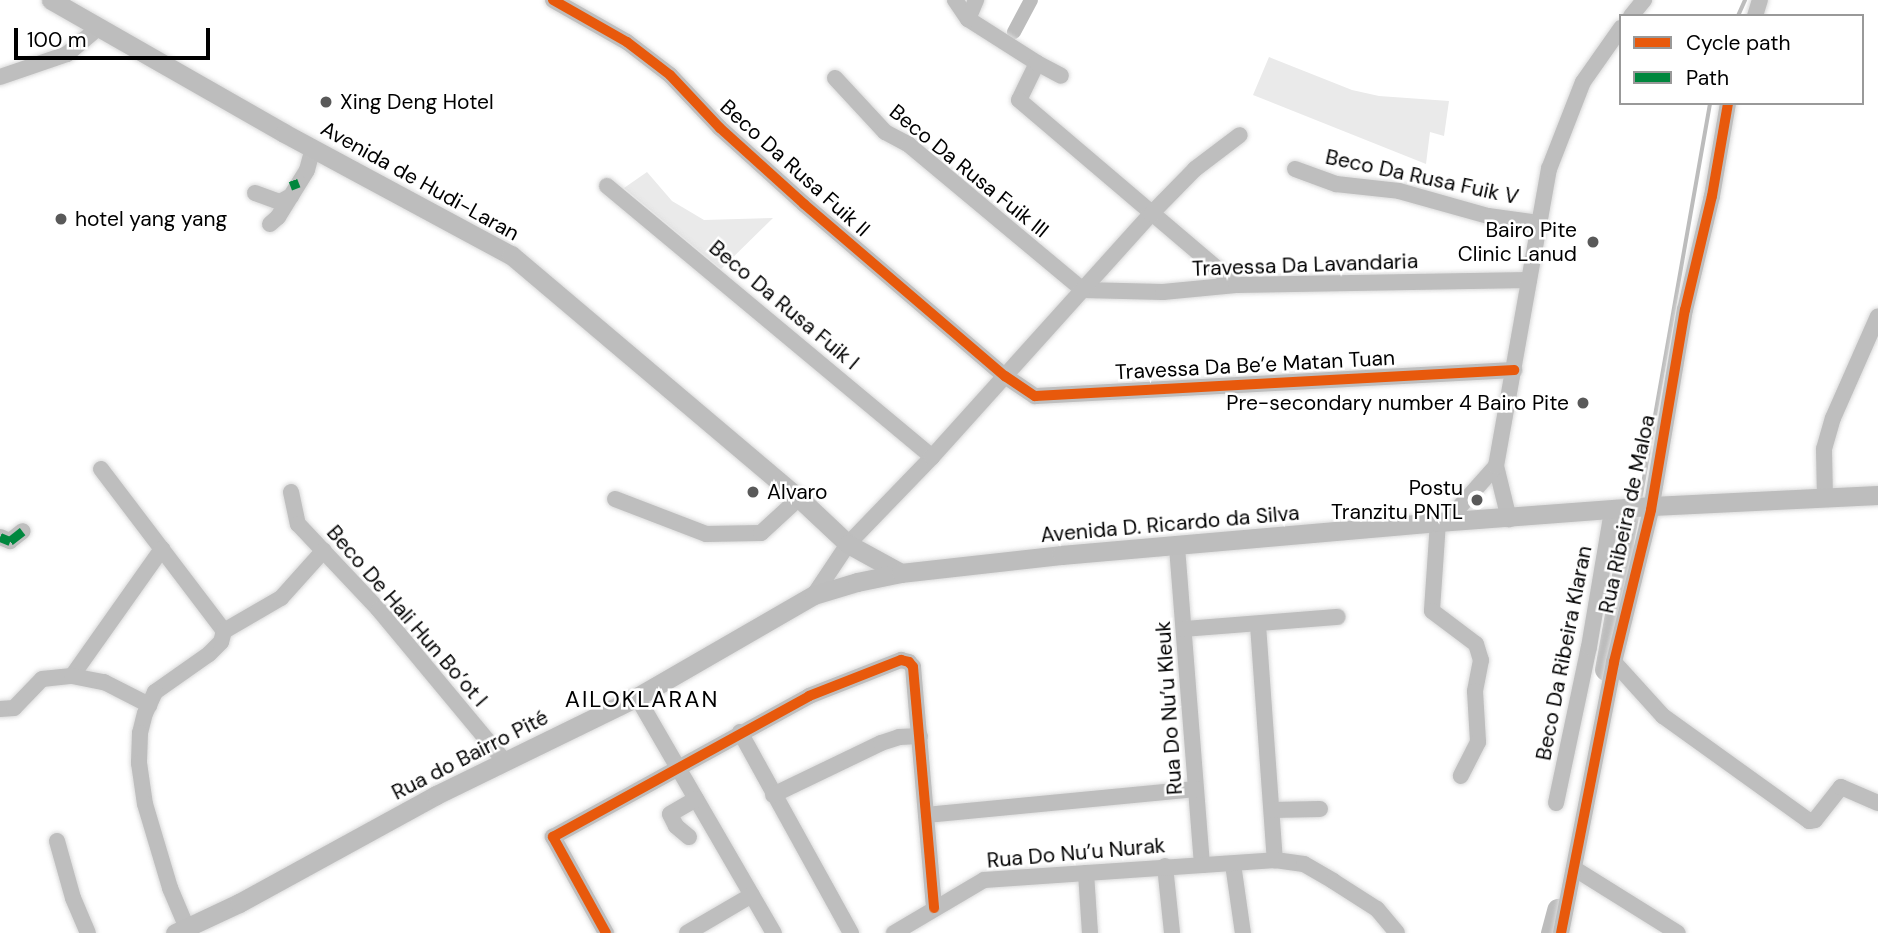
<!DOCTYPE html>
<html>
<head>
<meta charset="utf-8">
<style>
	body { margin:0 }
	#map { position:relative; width:1878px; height:933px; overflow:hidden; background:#fff; font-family:"DM Sans",sans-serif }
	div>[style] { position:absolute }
	.green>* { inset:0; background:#eaeaea }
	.stream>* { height:3.5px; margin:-1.75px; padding:0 1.75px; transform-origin:1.75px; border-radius:1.75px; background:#bcbcbc }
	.canal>* { height:14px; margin:-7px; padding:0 7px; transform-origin:7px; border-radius:7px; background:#bcbcbc }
	.river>* { height:23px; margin:-11.5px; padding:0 11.5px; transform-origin:11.5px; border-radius:11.5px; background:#bcbcbc }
	.roads { filter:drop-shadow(0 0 2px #dbdbdb) drop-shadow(0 0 2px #dbdbdb) }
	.minor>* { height:16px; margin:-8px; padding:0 8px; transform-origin:8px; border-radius:8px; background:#bebebe }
	.major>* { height:19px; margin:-9.5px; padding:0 9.5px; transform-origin:9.5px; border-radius:9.5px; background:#bdbdbd }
	.quiet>* { height:9px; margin-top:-4.5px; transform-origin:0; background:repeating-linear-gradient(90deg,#00873e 0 18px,transparent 0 27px) }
	.cycleway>* { height:10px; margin:-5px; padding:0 5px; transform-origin:5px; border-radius:5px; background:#e8590c }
	.dots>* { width:19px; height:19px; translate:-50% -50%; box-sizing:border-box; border:4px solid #fff; border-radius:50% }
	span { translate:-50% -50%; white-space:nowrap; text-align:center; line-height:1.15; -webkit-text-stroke:5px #fff; paint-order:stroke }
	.poi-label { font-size:21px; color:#000 }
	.left { translate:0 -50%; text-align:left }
	.right { translate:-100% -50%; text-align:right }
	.street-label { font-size:21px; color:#000 }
	.neighbourhood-label { font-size:23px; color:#000; letter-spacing:2px }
	.legend { position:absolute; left:1619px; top:14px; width:245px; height:91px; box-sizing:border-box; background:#fff; border:2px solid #999; margin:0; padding:9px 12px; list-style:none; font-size:21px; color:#000 }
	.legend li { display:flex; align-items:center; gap:14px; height:35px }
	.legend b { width:35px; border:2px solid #999 }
	.scale { position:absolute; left:14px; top:28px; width:196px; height:32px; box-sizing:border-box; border:4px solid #000; border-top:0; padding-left:9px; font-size:21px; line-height:24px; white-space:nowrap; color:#000; -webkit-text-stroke:5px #fff; paint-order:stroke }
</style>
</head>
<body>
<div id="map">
	<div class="green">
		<i style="clip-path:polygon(1269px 57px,1352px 90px,1379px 96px,1449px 101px,1444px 136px,1430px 132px,1426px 164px,1253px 95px)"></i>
		<i style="clip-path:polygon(647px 172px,672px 201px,704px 220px,773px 218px,721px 269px,624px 188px)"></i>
	</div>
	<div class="stream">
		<i style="left:1738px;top:16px;width:17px;rotate:-66deg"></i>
		<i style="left:1640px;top:501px;width:404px;rotate:-80deg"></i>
		<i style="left:1621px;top:601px;width:91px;rotate:-79.2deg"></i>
	</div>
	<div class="canal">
		<i style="left:1014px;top:32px;width:36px;rotate:-62deg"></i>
	</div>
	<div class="river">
		<i style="left:1606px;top:669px;width:117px;rotate:-79.7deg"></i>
		<i style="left:1552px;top:933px;width:24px;rotate:-75deg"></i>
	</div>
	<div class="roads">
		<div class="minor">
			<i style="left:553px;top:0;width:85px;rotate:29.6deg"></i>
			<i style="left:627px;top:42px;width:54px;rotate:37.5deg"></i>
			<i style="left:670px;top:75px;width:73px;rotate:46.7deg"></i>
			<i style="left:720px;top:128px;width:113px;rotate:42.1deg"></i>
			<i style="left:804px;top:204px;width:265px;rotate:40.6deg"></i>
			<i style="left:1005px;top:376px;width:36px;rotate:34deg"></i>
			<i style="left:1035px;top:396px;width:480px;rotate:-3.1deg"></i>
			<i style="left:955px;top:0;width:23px;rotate:56deg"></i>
			<i style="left:968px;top:19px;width:82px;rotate:32.5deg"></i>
			<i style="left:1037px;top:63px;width:41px;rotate:115.9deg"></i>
			<i style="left:1019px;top:100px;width:285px;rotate:40.4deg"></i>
			<i style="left:1631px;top:16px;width:21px;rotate:-51deg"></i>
			<i style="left:1755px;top:16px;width:17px;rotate:-73deg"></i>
			<i style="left:968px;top:19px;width:21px;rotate:-67deg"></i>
			<i style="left:1037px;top:63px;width:27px;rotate:28deg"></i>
			<i style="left:0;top:77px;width:71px;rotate:-18.9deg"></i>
			<i style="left:67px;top:54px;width:40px;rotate:-40deg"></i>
			<i style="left:835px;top:78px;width:74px;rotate:47.2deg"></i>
			<i style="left:885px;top:132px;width:27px;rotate:28deg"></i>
			<i style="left:909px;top:145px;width:226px;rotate:39.8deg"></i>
			<i style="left:1083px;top:290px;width:80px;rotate:1.4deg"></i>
			<i style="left:1163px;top:292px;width:73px;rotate:-5.5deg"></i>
			<i style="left:1236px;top:285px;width:293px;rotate:-1deg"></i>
			<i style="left:1295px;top:169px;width:44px;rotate:20.1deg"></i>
			<i style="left:1336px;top:184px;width:63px;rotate:6.3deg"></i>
			<i style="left:1399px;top:191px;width:92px;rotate:15.7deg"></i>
			<i style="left:1488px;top:216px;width:51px;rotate:7.8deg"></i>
			<i style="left:607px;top:186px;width:423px;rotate:39.8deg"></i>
			<i style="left:255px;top:193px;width:27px;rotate:20deg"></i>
			<i style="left:280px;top:202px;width:13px;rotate:-29deg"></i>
			<i style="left:270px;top:224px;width:11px;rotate:-41deg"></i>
			<i style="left:278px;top:217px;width:55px;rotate:-58.3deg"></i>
			<i style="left:307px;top:170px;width:23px;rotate:-75deg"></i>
			<i style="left:1496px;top:466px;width:55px;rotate:76.2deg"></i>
			<i style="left:101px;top:469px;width:203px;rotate:52.8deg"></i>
			<i style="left:224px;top:631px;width:11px;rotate:105deg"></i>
			<i style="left:221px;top:642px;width:17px;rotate:135deg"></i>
			<i style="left:209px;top:654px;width:66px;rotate:144.9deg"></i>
			<i style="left:155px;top:692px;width:23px;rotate:115deg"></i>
			<i style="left:145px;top:713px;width:21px;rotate:104deg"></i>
			<i style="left:140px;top:733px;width:30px;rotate:92deg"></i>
			<i style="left:139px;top:763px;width:41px;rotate:81.7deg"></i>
			<i style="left:145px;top:804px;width:88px;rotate:73.4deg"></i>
			<i style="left:170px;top:888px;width:43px;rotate:67deg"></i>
			<i style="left:291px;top:492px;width:33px;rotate:78deg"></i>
			<i style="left:298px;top:524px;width:118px;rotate:46.7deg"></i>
			<i style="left:379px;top:610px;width:197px;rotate:50.3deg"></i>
			<i style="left:1825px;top:498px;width:49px;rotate:-91.2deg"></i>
			<i style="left:1824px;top:449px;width:32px;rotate:-74deg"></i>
			<i style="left:1833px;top:418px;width:111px;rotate:-66.2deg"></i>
			<i style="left:615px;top:499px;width:97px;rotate:21deg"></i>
			<i style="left:706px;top:534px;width:55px;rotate:-1deg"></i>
			<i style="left:761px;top:533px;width:52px;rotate:-42.6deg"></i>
			<i style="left:1438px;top:522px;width:89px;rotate:93.9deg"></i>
			<i style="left:1432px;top:611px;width:55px;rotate:36.9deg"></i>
			<i style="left:1476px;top:644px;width:17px;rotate:73deg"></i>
			<i style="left:1481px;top:660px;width:32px;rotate:101deg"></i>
			<i style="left:1475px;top:691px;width:51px;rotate:86.6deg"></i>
			<i style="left:1478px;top:742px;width:38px;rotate:117deg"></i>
			<i style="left:1446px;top:522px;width:75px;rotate:-48.2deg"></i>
			<i style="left:1496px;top:466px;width:302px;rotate:-79.9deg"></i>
			<i style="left:1549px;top:169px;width:93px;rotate:-68.7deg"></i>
			<i style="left:1583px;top:82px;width:66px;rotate:-54.9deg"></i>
			<i style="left:0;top:537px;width:11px;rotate:22deg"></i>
			<i style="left:10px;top:541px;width:16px;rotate:-38deg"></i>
			<i style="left:1177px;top:547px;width:319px;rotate:85.5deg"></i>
			<i style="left:814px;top:595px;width:61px;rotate:-56.3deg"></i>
			<i style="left:848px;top:544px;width:121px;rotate:-46deg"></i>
			<i style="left:932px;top:457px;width:327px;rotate:-48deg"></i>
			<i style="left:1151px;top:214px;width:63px;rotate:-45.6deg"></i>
			<i style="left:1195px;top:169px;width:56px;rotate:-37.1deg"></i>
			<i style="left:1258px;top:625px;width:236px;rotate:85.9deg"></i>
			<i style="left:1184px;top:629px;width:154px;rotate:-4.5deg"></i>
			<i style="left:224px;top:631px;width:66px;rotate:-30.1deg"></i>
			<i style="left:281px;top:598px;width:64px;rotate:-48.1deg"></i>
			<i style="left:1614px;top:662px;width:73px;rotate:47.8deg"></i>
			<i style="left:1663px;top:716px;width:180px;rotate:35.7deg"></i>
			<i style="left:1809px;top:821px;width:6px;rotate:-9deg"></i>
			<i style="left:1815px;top:820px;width:42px;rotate:-51.8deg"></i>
			<i style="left:1841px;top:787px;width:40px;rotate:23.4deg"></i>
			<i style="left:72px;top:676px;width:156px;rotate:-54.7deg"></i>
			<i style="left:637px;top:697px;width:273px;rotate:59.9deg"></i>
			<i style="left:0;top:709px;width:14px;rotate:-4deg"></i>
			<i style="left:14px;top:708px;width:40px;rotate:-46deg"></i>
			<i style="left:42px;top:679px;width:30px;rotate:-6deg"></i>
			<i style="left:72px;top:676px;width:33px;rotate:11deg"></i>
			<i style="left:104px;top:682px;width:51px;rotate:27.1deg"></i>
			<i style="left:740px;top:732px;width:230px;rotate:61.1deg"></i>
			<i style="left:773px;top:795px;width:120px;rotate:-25.7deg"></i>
			<i style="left:881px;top:743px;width:19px;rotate:-18deg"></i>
			<i style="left:899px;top:737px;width:21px;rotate:-3deg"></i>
			<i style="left:1556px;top:803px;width:159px;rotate:-78.1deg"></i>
			<i style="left:1589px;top:647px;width:138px;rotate:-80.4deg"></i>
			<i style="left:1272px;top:810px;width:48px;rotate:-1.2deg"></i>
			<i style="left:926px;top:815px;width:271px;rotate:-5.5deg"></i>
			<i style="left:689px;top:837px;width:17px;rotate:-140deg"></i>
			<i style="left:676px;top:826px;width:13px;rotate:-117deg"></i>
			<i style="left:670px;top:814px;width:30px;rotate:-30deg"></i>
			<i style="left:57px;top:841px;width:59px;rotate:74.3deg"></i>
			<i style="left:73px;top:898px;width:38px;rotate:67deg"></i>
			<i style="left:1233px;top:864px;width:70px;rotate:81.8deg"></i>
			<i style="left:1165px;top:866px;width:67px;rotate:84deg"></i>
			<i style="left:1575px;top:869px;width:121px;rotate:31.9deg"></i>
			<i style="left:1086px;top:873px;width:60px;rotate:86.2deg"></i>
			<i style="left:606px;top:933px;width:110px;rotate:-118.9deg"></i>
			<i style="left:553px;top:837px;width:292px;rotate:-28.8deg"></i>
			<i style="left:809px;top:696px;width:99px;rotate:-21.4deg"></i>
			<i style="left:901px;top:660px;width:8px;rotate:14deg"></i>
			<i style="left:909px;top:662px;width:6px;rotate:51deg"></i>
			<i style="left:913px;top:667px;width:242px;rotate:85deg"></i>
			<i style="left:687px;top:933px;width:75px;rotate:-30.3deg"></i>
			<i style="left:894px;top:933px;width:104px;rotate:-30.5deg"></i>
			<i style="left:984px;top:880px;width:292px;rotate:-3.9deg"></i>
			<i style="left:1275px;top:860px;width:29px;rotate:8deg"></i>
			<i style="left:1304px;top:864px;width:34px;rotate:30deg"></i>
			<i style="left:1333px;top:881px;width:52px;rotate:32.5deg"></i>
			<i style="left:1377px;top:909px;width:31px;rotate:50deg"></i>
			<i style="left:1561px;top:933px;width:276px;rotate:-78.9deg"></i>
			<i style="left:1614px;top:662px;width:156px;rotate:-76.3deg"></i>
			<i style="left:1651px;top:510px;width:203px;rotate:-80.4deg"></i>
			<i style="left:1685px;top:310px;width:117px;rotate:-76.7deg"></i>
			<i style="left:1712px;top:196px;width:94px;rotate:-80.2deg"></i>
		</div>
		<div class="major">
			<i style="left:51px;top:0;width:268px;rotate:29.7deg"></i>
			<i style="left:284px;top:133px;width:258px;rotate:28.3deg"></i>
			<i style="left:511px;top:255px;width:377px;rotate:40.2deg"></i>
			<i style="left:799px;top:498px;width:67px;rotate:43.2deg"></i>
			<i style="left:848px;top:544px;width:60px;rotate:28.7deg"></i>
			<i style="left:175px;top:933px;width:71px;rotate:-25.1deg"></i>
			<i style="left:239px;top:903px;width:225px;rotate:-28.7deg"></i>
			<i style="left:436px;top:795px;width:224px;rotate:-26deg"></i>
			<i style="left:637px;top:697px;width:204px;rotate:-30deg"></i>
			<i style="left:814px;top:595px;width:45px;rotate:-16.8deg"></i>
			<i style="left:857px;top:582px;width:45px;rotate:-11.6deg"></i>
			<i style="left:901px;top:573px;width:162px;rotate:-6.4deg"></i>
			<i style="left:1062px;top:555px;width:377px;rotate:-5deg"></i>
			<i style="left:1438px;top:522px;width:215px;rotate:-4.3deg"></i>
			<i style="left:1652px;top:506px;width:226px;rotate:-2.8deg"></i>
		</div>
	</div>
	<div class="quiet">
		<i style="left:293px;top:180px;width:9px;rotate:69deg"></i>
		<i style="left:0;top:537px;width:11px;rotate:22deg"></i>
		<i style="left:10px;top:541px;width:16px;rotate:-38deg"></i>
	</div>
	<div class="cycleway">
		<i style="left:553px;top:0;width:85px;rotate:29.6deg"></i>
		<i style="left:627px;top:42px;width:54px;rotate:37.5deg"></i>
		<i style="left:670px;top:75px;width:73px;rotate:46.7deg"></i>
		<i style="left:720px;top:128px;width:113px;rotate:42.1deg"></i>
		<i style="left:804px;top:204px;width:265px;rotate:40.6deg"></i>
		<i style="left:1005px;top:376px;width:36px;rotate:34deg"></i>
		<i style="left:1035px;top:396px;width:480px;rotate:-3.1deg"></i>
		<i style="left:606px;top:933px;width:110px;rotate:-118.9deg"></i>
		<i style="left:553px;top:837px;width:292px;rotate:-28.8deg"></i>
		<i style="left:809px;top:696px;width:99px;rotate:-21.4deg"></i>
		<i style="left:901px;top:660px;width:8px;rotate:14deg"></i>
		<i style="left:909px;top:662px;width:6px;rotate:51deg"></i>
		<i style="left:913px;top:667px;width:242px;rotate:85deg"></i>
		<i style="left:1561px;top:933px;width:276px;rotate:-78.9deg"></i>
		<i style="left:1614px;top:662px;width:156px;rotate:-76.3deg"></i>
		<i style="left:1651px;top:510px;width:203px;rotate:-80.4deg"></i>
		<i style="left:1685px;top:310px;width:117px;rotate:-76.7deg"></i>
		<i style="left:1712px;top:196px;width:94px;rotate:-80.2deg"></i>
	</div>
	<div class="dots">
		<i style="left:326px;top:102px;background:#595959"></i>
		<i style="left:61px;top:219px;background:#595959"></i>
		<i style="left:1593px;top:242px;background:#595959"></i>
		<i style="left:1583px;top:403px;background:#595959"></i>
		<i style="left:753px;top:492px;background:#595959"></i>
		<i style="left:1477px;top:500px;background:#595959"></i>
	</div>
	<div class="poi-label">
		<span class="left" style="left:340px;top:102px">Xing Deng Hotel</span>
		<span class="left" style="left:75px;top:219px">hotel yang yang</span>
		<span class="right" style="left:1577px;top:242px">Bairo Pite<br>Clinic Lanud</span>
		<span class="right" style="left:1569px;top:403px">Pre-secondary number 4 Bairo Pite</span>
		<span class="right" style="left:1463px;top:500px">Postu<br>Tranzitu PNTL</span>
		<span class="left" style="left:767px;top:492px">Alvaro</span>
	</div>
	<div class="street-label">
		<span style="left:795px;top:168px;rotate:42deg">Beco Da Rusa Fuik II</span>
		<span style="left:969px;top:171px;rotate:39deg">Beco Da Rusa Fuik III</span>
		<span style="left:1422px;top:177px;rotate:12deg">Beco Da Rusa Fuik V</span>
		<span style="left:420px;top:181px;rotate:29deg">Avenida de Hudi-Laran</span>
		<span style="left:1305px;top:265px;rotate:-2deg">Travessa Da Lavandaria</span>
		<span style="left:784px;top:305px;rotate:40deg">Beco Da Rusa Fuik I</span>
		<span style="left:1255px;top:365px;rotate:-3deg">Travessa Da Be’e Matan Tuan</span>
		<span style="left:1627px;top:514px;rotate:-78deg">Rua Ribeira de Maloa</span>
		<span style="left:1170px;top:524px;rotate:-5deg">Avenida D. Ricardo da Silva</span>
		<span style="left:407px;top:616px;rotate:49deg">Beco De Hali Hun Bo’ot I</span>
		<span style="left:1564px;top:653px;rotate:-79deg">Beco Da Ribeira Klaran</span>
		<span style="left:1169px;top:708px;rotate:-94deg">Rua Do Nu’u Kleuk</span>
		<span style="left:470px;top:755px;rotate:-27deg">Rua do Bairro Pité</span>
		<span style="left:1076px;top:853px;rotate:-5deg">Rua Do Nu’u Nurak</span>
	</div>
	<div class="neighbourhood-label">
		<span style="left:642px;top:699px">AILOKLARAN</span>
	</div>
	<ul class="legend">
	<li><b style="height:9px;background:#e8590c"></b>Cycle path</li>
	<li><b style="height:9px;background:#00873e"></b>Path</li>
	</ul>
	<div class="scale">100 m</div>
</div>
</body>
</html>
